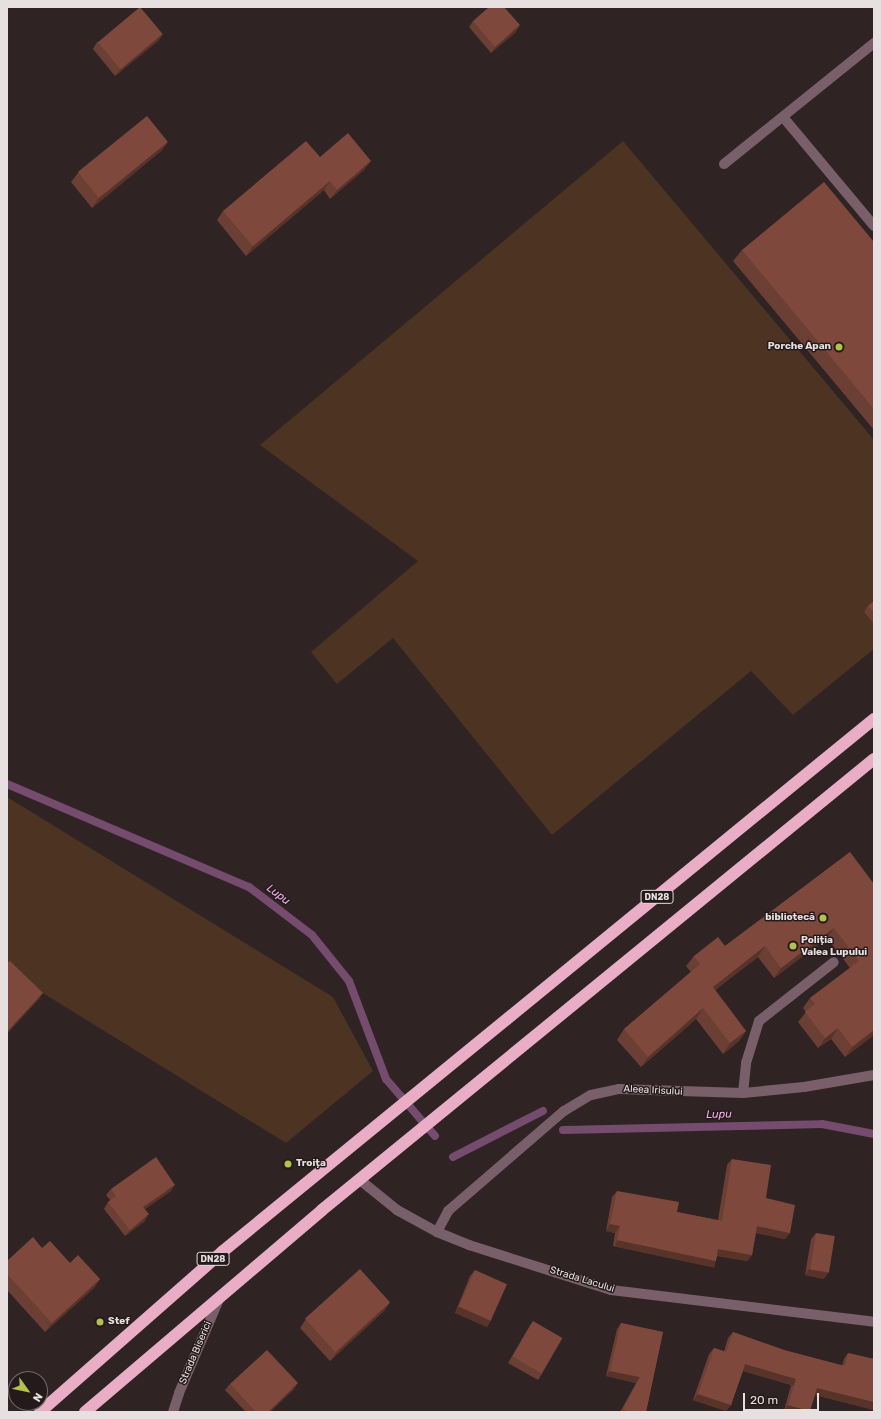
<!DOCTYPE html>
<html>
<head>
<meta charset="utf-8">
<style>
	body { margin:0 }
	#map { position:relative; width:881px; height:1419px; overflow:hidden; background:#2f2324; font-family:Rubik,sans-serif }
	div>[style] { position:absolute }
	.green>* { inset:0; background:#4d3321 }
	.stream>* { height:8px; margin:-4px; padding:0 4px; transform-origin:4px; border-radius:4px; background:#754b6e }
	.lane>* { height:10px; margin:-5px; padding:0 5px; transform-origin:5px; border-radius:5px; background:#785f69 }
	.street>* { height:10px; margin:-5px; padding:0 5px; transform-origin:5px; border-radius:5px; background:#785f69 }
	.highway>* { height:12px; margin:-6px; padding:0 6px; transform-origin:6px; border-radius:6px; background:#e9adc5 }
	.wall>* { inset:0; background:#6c3f34 }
	.shaded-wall>* { inset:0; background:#58332a; transform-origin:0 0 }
	.building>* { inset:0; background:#7e493c; transform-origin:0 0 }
	.dots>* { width:11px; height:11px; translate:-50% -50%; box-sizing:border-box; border:2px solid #251a1b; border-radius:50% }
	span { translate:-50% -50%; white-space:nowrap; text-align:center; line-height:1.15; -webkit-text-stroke:3px #251a1b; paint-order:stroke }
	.shield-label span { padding:1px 3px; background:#251a1b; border:1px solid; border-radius:3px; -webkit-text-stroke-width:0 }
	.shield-label { font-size:9px; color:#e7dfe0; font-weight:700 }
	.poi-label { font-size:10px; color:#e7dfe0; font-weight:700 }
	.right { translate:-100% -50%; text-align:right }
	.left { translate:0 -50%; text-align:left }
	.street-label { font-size:10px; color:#e7dfe0 }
	.water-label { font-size:11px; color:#f5b1e9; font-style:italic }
	.frame { position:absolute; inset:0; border:8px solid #e7dfe0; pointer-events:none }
	.north { position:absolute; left:8px; top:1371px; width:40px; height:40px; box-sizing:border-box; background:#251a1b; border:1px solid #73696a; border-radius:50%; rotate:123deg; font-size:11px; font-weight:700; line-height:16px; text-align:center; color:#e7dfe0 }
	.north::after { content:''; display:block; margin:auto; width:14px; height:18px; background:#b2c24b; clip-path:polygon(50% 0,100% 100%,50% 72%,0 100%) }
	.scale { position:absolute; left:743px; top:1393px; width:76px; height:18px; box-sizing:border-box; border:2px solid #e7dfe0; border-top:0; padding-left:5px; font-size:12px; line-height:14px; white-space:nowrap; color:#e7dfe0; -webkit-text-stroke:3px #251a1b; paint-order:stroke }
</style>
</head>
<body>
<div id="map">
	<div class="green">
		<i style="clip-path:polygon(623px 141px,874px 440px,874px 649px,793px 715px,751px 671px,552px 835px,393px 638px,337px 684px,311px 652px,418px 561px,260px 445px)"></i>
		<i style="clip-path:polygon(7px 797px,333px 997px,373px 1071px,286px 1143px,7px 971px)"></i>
	</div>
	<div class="stream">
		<i style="left:7px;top:784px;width:263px;rotate:23.1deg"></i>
		<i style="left:249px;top:887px;width:79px;rotate:37.3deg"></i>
		<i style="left:312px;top:935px;width:59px;rotate:51.2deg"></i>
		<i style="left:349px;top:981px;width:105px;rotate:69.3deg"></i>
		<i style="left:386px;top:1079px;width:75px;rotate:49.3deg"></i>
		<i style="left:563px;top:1130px;width:259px;rotate:-1.3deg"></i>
		<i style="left:822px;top:1124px;width:53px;rotate:10.9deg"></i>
		<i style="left:453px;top:1157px;width:101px;rotate:-27.1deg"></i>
	</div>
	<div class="lane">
		<i style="left:783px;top:117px;width:142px;rotate:50.1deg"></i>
		<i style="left:724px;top:164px;width:193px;rotate:-38.9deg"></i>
		<i style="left:743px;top:1093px;width:30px;rotate:-84deg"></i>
		<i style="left:746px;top:1063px;width:44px;rotate:-72.8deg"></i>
		<i style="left:759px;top:1021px;width:95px;rotate:-38.2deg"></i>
	</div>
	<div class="street">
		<i style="left:360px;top:1180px;width:48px;rotate:39deg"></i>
		<i style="left:397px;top:1210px;width:46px;rotate:28.8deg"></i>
		<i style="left:437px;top:1232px;width:35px;rotate:22deg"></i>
		<i style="left:469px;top:1245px;width:149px;rotate:17.6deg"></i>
		<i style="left:611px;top:1290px;width:265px;rotate:6.9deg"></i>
		<i style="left:437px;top:1232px;width:24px;rotate:-62deg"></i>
		<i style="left:448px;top:1211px;width:153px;rotate:-40.8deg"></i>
		<i style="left:564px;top:1111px;width:31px;rotate:-31deg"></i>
		<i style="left:591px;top:1095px;width:29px;rotate:-12deg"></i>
		<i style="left:619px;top:1089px;width:124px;rotate:1.8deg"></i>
		<i style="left:743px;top:1093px;width:61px;rotate:-5.6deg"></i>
		<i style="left:804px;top:1087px;width:71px;rotate:-9.7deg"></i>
		<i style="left:173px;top:1412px;width:20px;rotate:-72deg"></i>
		<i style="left:179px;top:1393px;width:104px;rotate:-66.9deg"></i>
	</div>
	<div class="highway">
		<i style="left:40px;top:1412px;width:242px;rotate:-41.3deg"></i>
		<i style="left:222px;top:1252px;width:842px;rotate:-39.27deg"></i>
		<i style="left:85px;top:1412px;width:311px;rotate:-40.4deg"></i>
		<i style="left:322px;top:1210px;width:713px;rotate:-39.25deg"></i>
	</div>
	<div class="wall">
		<i style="clip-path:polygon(473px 21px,516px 32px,491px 53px,469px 27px)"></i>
		<i style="clip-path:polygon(163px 34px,158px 41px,115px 76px,93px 49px,97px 42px)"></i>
		<i style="clip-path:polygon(168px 142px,161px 151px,92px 208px,71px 182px,78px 173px)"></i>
		<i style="clip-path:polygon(320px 157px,364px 170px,330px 199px,324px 190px,246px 256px,217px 220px,223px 211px)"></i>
		<i style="clip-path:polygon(874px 242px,874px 430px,733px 261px,742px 250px)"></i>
		<i style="clip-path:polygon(874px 601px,874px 624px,864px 612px,868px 606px)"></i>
		<i style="clip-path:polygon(850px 852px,874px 1035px,845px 1057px,831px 1039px,818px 1048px,798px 1022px,806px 1012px,803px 1008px,810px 998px,850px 968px,827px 938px,774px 978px,758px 957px,715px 990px,746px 1031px,739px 1041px,723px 1054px,696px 1019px,641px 1067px,617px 1040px,624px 1029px,691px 972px,686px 966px,694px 956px,725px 946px)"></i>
		<i style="clip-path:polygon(732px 1159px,766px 1198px,790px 1233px,785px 1239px,756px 1233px,752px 1255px,747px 1261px,717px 1256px,712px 1267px,613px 1246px,615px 1233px,606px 1231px,612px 1197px,617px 1191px,677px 1212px,718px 1220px,727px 1165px)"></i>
		<i style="clip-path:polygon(111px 1189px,171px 1191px,145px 1209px,145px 1221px,125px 1236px,104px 1209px,108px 1202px,111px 1201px,106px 1195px)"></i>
		<i style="clip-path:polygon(816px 1233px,824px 1279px,805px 1275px,811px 1239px)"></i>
		<i style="clip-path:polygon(42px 1248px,100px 1279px,94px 1288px,45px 1332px,7px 1290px,7px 1261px)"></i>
		<i style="clip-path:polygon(475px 1270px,491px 1320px,487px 1327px,455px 1313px,470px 1276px)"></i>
		<i style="clip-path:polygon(390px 1302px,384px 1311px,330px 1361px,300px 1328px,306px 1319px)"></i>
		<i style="clip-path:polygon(533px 1321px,542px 1374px,538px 1380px,508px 1363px,529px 1327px)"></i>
		<i style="clip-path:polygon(621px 1323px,663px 1332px,646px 1412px,620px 1412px,636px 1383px,606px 1376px,617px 1329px)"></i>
		<i style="clip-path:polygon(733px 1332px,784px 1350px,842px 1366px,844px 1359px,848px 1353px,874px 1359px,874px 1410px,815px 1395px,809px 1412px,788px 1412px,784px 1411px,791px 1385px,743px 1371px,731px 1405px,726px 1411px,693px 1400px,709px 1354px,714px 1348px,724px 1351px,728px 1338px)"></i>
		<i style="clip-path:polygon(230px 1384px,294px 1389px,270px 1412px,246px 1412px,225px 1390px)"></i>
	</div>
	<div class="shaded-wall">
		<i style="clip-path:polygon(520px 25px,516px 32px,491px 53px,495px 47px)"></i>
		<i style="clip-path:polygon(163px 34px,158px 41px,115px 76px,120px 70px)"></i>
		<i style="clip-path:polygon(168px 142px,161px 151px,92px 208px,98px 199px)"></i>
		<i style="clip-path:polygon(371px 161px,364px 170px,330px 199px,337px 190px)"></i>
		<i style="clip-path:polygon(330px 181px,324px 190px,246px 256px,253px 246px)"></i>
		<i style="clip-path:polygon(834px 928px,827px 938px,774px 978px,781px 968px)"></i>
		<i style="clip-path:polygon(765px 946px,758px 957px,705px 997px,713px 987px)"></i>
		<i style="clip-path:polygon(43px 993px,39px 999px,7px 1034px,7px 1032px)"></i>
		<i style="clip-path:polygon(703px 1008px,696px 1019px,641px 1067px,648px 1057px)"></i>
		<i style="clip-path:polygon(838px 1028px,831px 1039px,818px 1048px,825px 1038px)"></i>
		<i style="clip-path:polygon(874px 1030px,874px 1035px,845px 1057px,852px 1047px)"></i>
		<i style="clip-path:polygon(746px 1031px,739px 1041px,723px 1054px,730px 1043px)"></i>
		<i style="clip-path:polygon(175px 1185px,171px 1191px,139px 1213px,143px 1207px)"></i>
		<i style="clip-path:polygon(149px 1214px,145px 1221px,125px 1236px,130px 1230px)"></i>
		<i style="clip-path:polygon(610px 1224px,620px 1226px,615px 1233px,606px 1231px)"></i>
		<i style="clip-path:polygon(757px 1226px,790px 1233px,785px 1239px,753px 1232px)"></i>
		<i style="left:617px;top:1240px;width:101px;height:7px;rotate:12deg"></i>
		<i style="clip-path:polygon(718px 1249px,752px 1255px,747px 1261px,714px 1255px)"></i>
		<i style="clip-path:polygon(809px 1269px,829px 1272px,824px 1279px,805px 1275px)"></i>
		<i style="clip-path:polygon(100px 1279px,94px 1288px,45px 1332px,52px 1323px)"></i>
		<i style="clip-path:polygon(390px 1302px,384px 1311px,330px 1361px,337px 1352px)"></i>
		<i style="clip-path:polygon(459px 1307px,491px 1320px,487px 1327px,455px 1313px)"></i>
		<i style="left:745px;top:1364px;width:53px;height:7px;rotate:16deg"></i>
		<i style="clip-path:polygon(610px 1371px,640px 1377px,636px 1383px,606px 1376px)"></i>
		<i style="clip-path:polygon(298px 1383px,294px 1389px,270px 1412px,268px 1412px)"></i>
		<i style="clip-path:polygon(817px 1388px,874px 1402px,874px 1410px,812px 1394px)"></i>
		<i style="clip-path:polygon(698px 1394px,731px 1405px,726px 1411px,693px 1400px)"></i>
		<i style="clip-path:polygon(788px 1405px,810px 1411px,809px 1412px,788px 1412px,784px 1411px)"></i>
	</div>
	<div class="building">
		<i style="left:140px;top:7px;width:35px;height:55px;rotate:50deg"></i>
		<i style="clip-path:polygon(489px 7px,504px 7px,520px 25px,495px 47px,473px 21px)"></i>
		<i style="left:147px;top:116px;width:33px;height:89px;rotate:51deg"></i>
		<i style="clip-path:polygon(348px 133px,371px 161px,337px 190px,330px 181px,253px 246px,223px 211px,306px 141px,320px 157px)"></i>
		<i style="clip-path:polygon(824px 182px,874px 242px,874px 409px,742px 250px)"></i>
		<i style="clip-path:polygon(874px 601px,874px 612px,868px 606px)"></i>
		<i style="clip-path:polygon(850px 852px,874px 884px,874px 1030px,852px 1047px,838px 1028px,825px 1038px,805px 1012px,815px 1004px,810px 998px,859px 961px,834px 928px,781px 968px,765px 946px,713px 987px,746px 1031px,730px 1043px,703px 1008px,648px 1057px,624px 1029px,700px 964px,694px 956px,718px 937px,725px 946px)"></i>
		<i style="clip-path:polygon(10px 961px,43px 993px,7px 1032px,7px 963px)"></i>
		<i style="clip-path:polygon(156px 1157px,175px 1185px,143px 1207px,149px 1214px,130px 1230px,108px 1202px,116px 1196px,111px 1189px)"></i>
		<i style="clip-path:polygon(732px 1159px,771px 1165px,766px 1198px,795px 1205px,790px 1233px,757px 1226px,752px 1255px,718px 1249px,716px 1261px,617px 1240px,620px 1226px,610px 1224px,617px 1191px,679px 1202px,677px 1212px,722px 1221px)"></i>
		<i style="left:816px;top:1233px;width:19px;height:37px;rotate:9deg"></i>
		<i style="clip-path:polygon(33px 1237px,42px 1248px,50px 1241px,70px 1263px,78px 1255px,100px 1279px,52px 1323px,7px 1274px,7px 1261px)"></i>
		<i style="left:360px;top:1269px;width:45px;height:74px;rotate:48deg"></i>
		<i style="left:475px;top:1270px;width:35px;height:40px;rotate:24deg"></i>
		<i style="left:533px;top:1321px;width:34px;height:41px;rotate:30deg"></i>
		<i style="clip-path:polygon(621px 1323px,663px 1332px,646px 1412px,629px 1412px,623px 1409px,640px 1377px,610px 1371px)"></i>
		<i style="clip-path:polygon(733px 1332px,784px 1350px,845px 1366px,848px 1353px,874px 1359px,874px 1402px,817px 1388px,810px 1411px,788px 1405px,796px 1379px,745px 1364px,731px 1405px,698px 1394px,714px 1348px,726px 1352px)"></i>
		<i style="clip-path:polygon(267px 1350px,298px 1383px,268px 1412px,256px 1412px,230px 1384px)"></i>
	</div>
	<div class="dots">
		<i style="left:839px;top:347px;background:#b2c24b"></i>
		<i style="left:823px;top:918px;background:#b2c24b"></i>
		<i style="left:793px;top:946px;background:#b2c24b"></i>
		<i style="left:288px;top:1164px;background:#b2c24b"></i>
		<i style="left:100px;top:1322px;background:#b2c24b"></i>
	</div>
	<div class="shield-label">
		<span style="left:657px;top:897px">DN28</span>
		<span style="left:213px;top:1259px">DN28</span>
	</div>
	<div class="poi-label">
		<span class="right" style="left:831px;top:347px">Porche Apan</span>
		<span class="right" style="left:815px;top:918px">bibliotecă</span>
		<span class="left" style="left:801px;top:946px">Poliția<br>Valea Lupului</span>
		<span class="left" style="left:296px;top:1164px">Troița</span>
		<span class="left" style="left:108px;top:1322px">Stef</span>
	</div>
	<div class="street-label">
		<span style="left:653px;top:1091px;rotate:3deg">Aleea Irisului</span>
		<span style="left:582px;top:1280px;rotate:17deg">Strada Lacului</span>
		<span style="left:196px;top:1353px;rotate:-67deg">Strada Biserici</span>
	</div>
	<div class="water-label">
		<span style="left:278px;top:895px;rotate:37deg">Lupu</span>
		<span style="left:719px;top:1115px;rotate:-1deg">Lupu</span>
	</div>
	<div class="frame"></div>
	<div class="north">N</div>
	<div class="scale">20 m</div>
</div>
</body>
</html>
